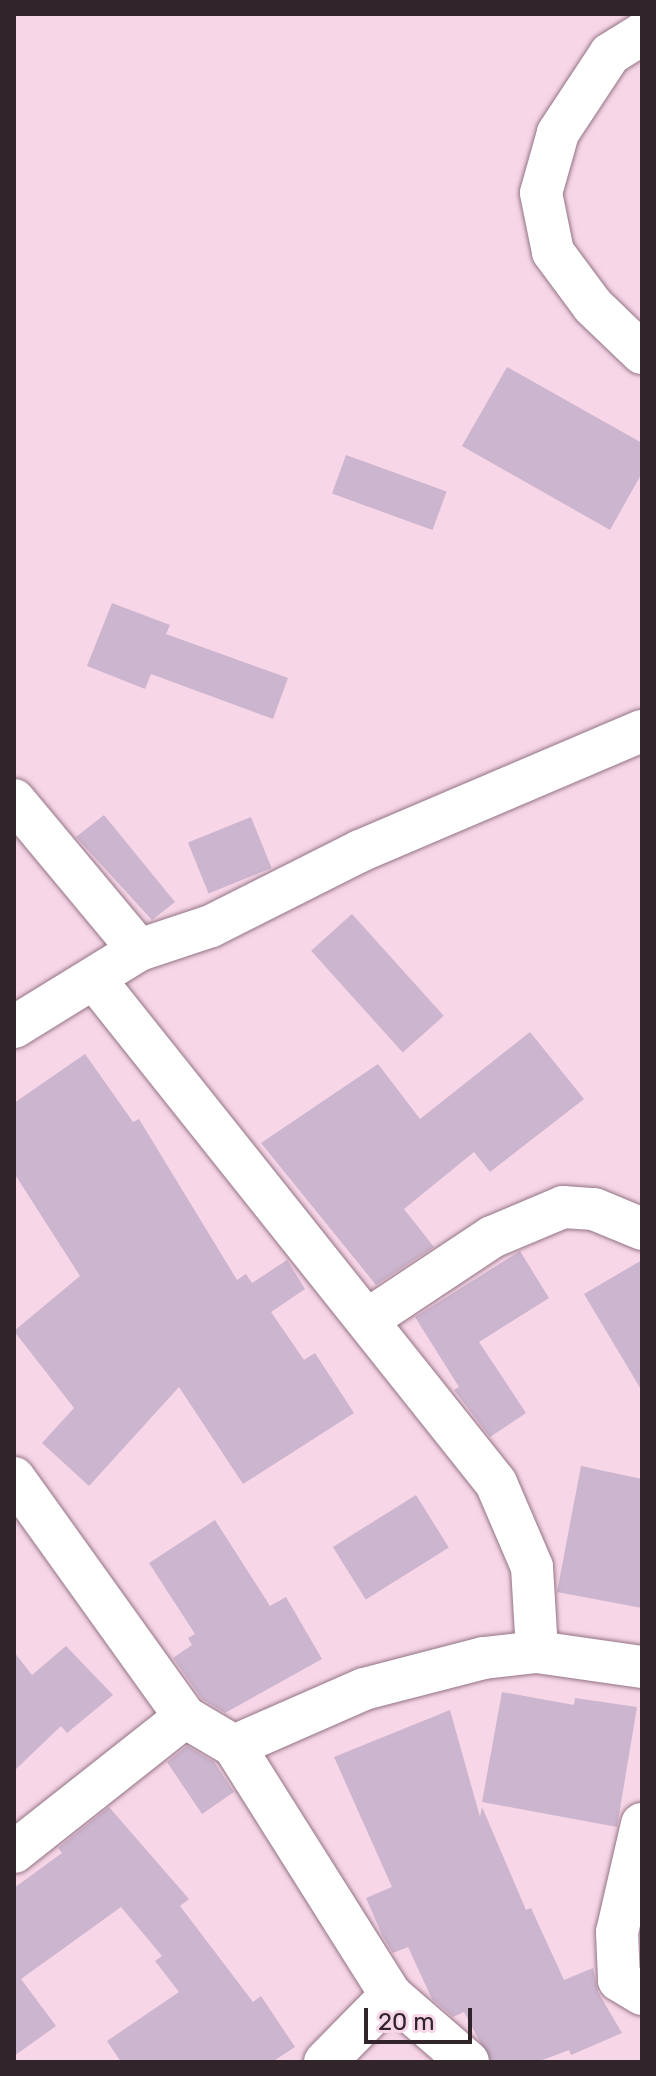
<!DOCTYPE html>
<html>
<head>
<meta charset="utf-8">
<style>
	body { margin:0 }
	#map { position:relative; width:656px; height:2076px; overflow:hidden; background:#f7d6e7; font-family:Rubik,sans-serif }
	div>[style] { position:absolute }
	.building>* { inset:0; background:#ccb5ce; transform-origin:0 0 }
	.roads { filter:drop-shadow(0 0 2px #927484) drop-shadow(0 0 2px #927484) }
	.minor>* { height:42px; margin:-21px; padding:0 21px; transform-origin:21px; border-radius:21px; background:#fff }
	span { translate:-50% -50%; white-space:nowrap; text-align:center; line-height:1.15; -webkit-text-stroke:6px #f7d6e7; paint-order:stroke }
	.frame { position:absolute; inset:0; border:16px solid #31252b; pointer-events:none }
	.scale { position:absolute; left:364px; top:2008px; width:108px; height:36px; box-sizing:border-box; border:4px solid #31252b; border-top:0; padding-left:10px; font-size:24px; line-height:28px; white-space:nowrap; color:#31252b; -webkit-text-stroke:6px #f7d6e7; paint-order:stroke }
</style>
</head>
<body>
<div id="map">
	<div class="building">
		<i style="clip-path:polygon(507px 367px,642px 443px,642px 473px,610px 530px,462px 446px)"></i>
		<i style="left:346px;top:455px;width:107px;height:41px;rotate:20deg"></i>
		<i style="clip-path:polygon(112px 603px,170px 625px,166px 634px,288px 678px,273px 719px,151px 674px,145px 689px,87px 666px)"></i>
		<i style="clip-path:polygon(104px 815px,175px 902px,152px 920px,76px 837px)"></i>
		<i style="left:251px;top:817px;width:55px;height:68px;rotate:68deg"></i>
		<i style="left:352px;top:914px;width:137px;height:55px;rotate:48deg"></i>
		<i style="clip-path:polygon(530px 1032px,584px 1099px,490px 1172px,474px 1152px,404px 1209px,434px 1247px,376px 1285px,261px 1143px,378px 1064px,420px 1119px)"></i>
		<i style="clip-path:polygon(85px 1054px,133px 1122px,139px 1119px,237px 1280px,246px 1274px,252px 1283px,287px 1260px,305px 1289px,271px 1312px,304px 1360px,315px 1353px,354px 1413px,243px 1484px,179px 1387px,89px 1486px,42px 1443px,74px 1408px,14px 1331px,80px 1276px,14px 1173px,14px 1103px)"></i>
		<i style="clip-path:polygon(520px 1251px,549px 1298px,479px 1342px,526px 1413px,490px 1437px,454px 1390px,459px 1387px,415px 1317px)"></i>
		<i style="clip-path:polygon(642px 1260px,642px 1391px,584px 1294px)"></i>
		<i style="clip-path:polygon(581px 1466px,642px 1479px,642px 1608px,557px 1592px)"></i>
		<i style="left:416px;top:1495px;width:62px;height:98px;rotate:58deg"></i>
		<i style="clip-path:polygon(215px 1520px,270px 1606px,286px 1597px,322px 1659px,225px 1713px,202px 1699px,173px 1658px,192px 1645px,188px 1638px,195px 1634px,149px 1563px)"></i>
		<i style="clip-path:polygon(66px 1646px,113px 1695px,67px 1733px,61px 1726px,14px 1771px,14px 1652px,32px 1675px)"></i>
		<i style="clip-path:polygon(502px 1692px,574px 1705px,575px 1698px,637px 1707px,617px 1827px,482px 1802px)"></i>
		<i style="clip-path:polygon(450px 1710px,480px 1817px,482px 1807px,526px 1910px,531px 1908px,564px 1980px,593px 1968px,598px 1992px,622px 2033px,571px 2055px,569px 2050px,537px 2062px,491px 2062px,464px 2012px,453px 2017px,432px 1999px,408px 1947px,393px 1953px,383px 1937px,366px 1898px,392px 1887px,334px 1757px)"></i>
		<i style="clip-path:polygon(187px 1746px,214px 1762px,234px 1792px,202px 1814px,167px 1762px)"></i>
		<i style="clip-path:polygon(109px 1807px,189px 1899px,180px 1906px,253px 2002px,261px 1996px,295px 2047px,272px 2062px,121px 2062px,107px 2041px,179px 1992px,155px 1961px,162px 1956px,121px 1907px,21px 1979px,56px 2026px,14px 2056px,14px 1888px,62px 1853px,58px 1848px)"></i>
	</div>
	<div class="roads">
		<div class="minor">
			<i style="left:642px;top:34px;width:38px;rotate:148deg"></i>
			<i style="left:610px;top:54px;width:95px;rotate:123.4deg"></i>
			<i style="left:558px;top:133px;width:62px;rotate:105.8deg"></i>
			<i style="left:541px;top:193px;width:60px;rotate:78.5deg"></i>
			<i style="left:553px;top:252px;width:67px;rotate:53.5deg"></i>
			<i style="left:593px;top:306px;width:68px;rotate:43.8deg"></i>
			<i style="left:14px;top:800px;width:195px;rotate:50.2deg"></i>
			<i style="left:96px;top:981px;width:642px;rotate:51.45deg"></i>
			<i style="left:496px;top:1483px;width:91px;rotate:66.8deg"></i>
			<i style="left:532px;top:1567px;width:85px;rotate:86.6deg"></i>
			<i style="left:14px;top:1027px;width:147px;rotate:-31.6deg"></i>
			<i style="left:139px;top:950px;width:76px;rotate:-18.4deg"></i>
			<i style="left:211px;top:926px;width:167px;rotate:-26.7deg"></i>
			<i style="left:360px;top:851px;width:306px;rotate:-23.1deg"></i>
			<i style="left:370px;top:1318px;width:146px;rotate:-33.6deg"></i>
			<i style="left:492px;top:1237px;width:77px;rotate:-22.9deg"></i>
			<i style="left:563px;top:1207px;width:31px;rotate:4deg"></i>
			<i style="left:594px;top:1209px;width:52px;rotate:22.6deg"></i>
			<i style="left:14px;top:1478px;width:294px;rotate:54.4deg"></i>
			<i style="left:185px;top:1717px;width:57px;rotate:30.6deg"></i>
			<i style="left:234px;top:1746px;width:294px;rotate:57.8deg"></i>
			<i style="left:391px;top:1995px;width:102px;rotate:41deg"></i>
			<i style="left:234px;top:1746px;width:142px;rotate:-23.7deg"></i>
			<i style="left:364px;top:1689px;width:124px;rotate:-14.5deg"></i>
			<i style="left:484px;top:1658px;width:53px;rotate:-6.5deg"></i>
			<i style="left:537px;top:1652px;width:106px;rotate:8.1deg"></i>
			<i style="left:642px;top:1824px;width:111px;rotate:103deg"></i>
			<i style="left:617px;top:1932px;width:48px;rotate:87.6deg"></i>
			<i style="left:619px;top:1980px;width:27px;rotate:31deg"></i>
			<i style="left:14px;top:1852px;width:218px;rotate:-38.3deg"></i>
			<i style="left:325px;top:2062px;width:94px;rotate:-45.4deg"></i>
		</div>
	</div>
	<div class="frame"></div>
	<div class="scale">20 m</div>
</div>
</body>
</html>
